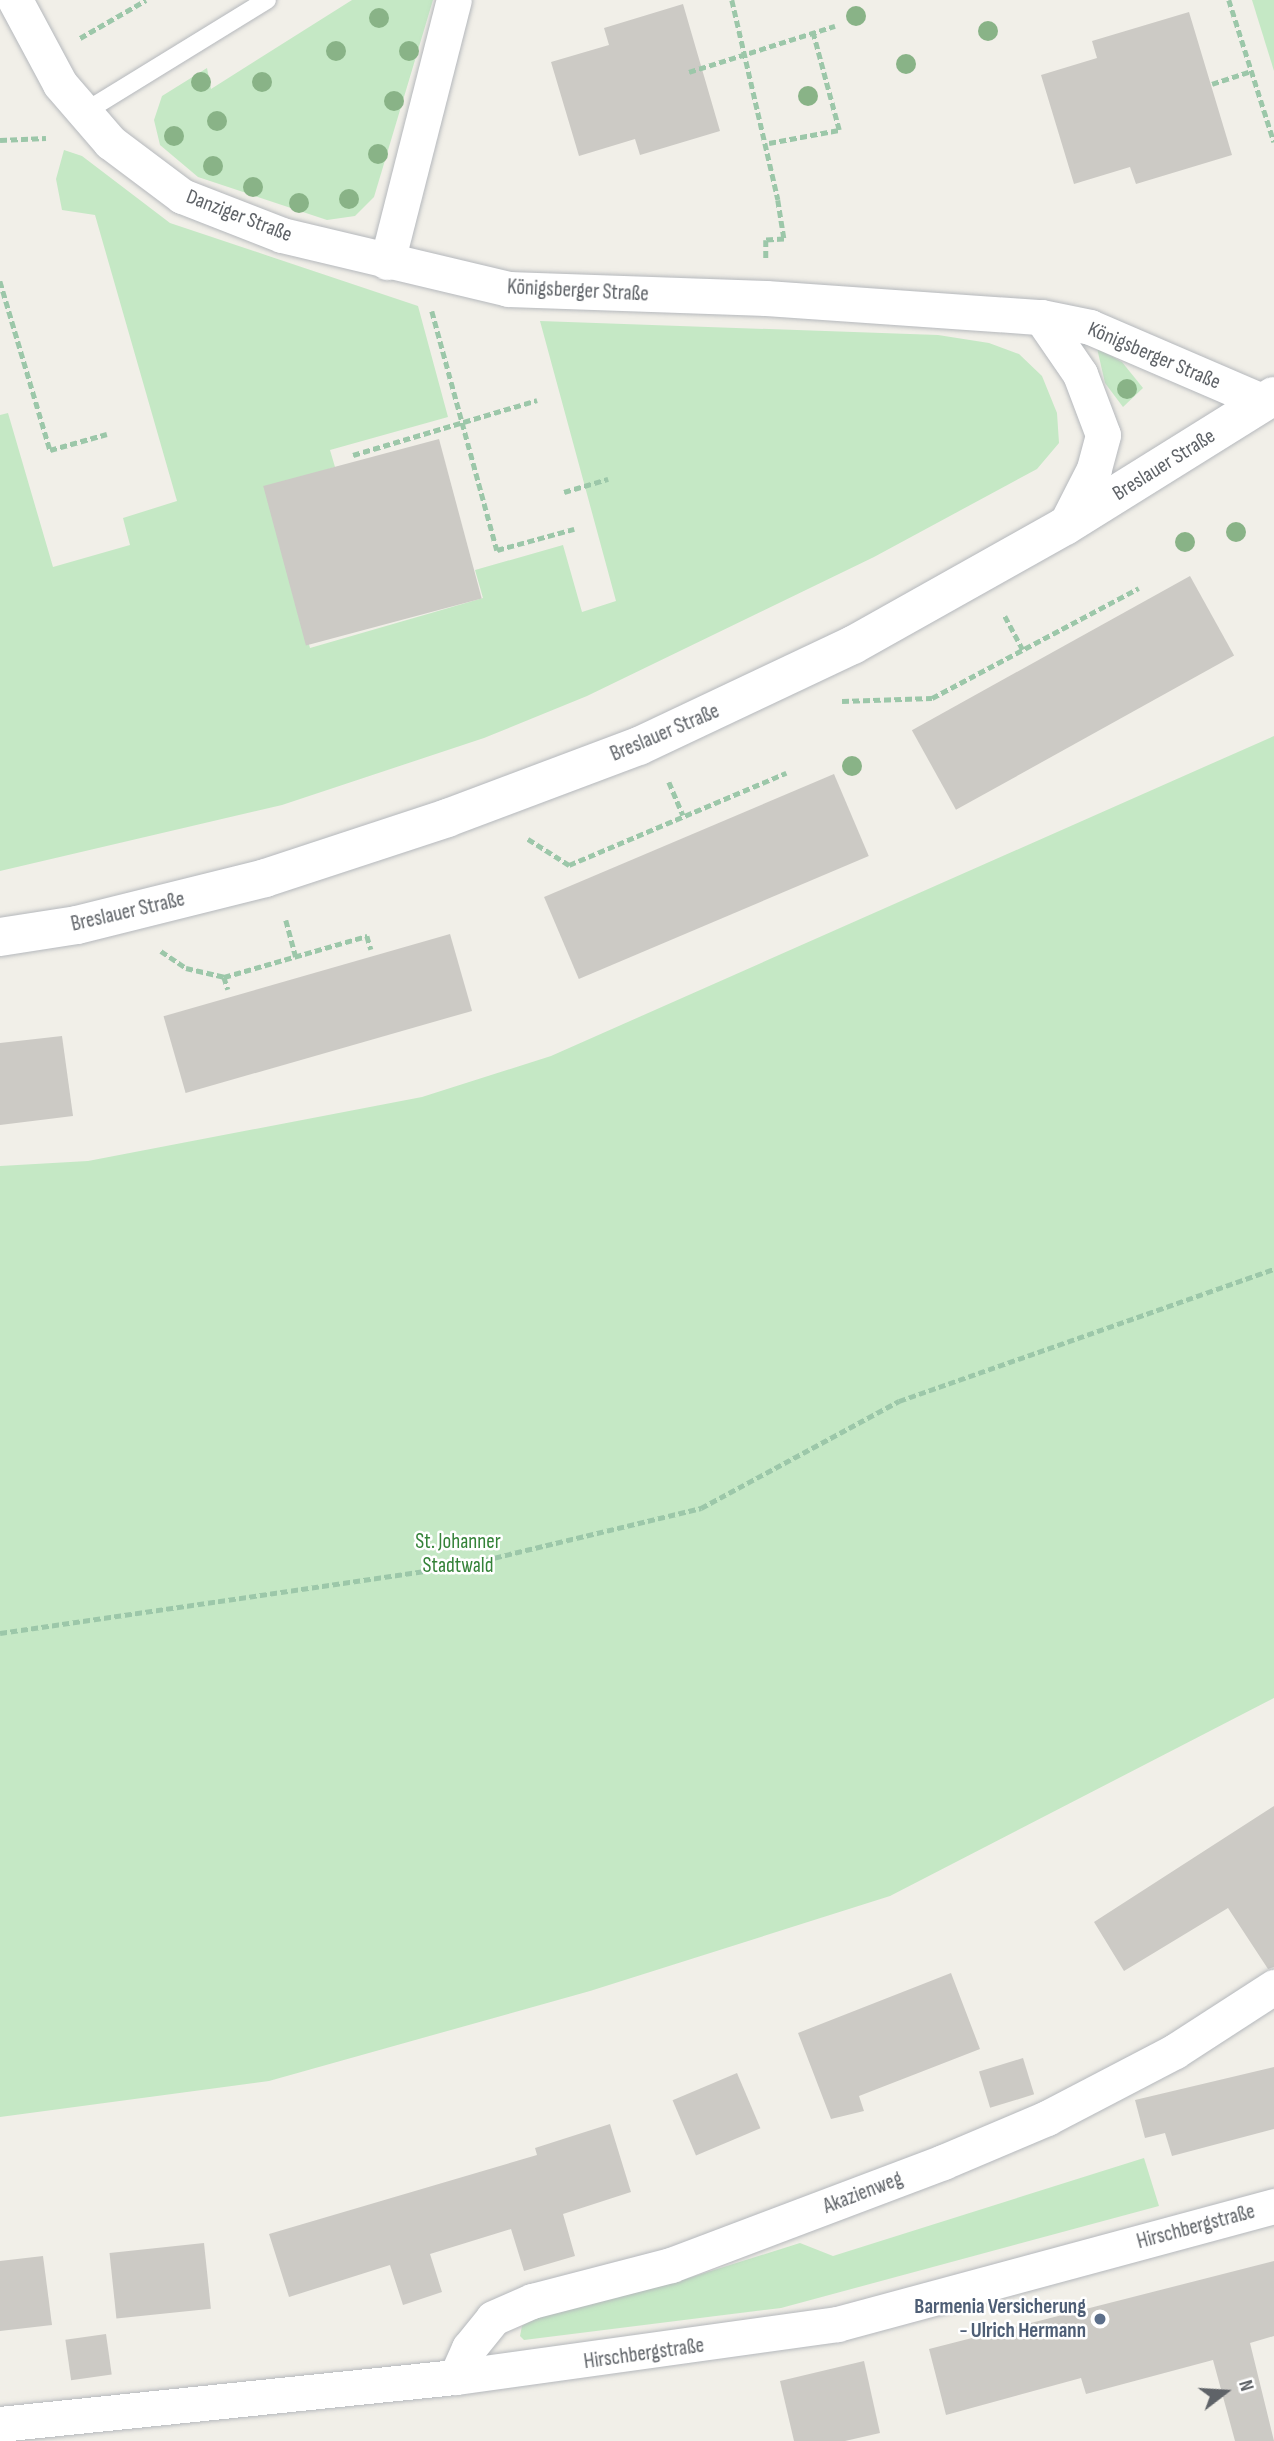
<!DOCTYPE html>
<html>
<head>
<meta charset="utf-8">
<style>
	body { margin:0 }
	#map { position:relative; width:1274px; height:2441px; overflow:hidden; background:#f1efe8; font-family:"Sofia Sans Condensed",sans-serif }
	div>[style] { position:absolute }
	.green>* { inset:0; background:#c5e8c5 }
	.building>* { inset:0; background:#cccac5; transform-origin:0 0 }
	.path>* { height:4.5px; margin-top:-2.25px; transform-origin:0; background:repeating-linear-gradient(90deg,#9cc7a9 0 7px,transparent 0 10.5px) }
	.roads { filter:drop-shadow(0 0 2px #b5b8bc) drop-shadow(0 0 2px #b5b8bc) }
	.lane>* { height:18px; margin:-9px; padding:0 9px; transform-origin:9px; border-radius:9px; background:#fff }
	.street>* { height:35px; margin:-17.5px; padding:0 17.5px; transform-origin:17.5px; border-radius:17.5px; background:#fff }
	.secondary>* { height:38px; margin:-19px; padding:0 19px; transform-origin:19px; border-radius:19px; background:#fff }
	.trees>* { width:20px; height:20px; margin:-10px; border-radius:50%; background:#89b387 }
	.dots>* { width:19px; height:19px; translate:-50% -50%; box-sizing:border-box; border:4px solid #fff; border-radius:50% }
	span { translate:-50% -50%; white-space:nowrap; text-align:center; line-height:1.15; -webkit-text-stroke:5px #fff; paint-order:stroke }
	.street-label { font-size:21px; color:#5f6368 }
	.park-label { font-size:21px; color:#348238 }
	.service-label { font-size:21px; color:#4e5e75; font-weight:700 }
	.right { translate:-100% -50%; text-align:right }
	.north { position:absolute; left:1190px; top:2357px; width:70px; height:70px; -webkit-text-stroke:5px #fff; paint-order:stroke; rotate:73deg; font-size:19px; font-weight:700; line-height:28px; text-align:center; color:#5f6368 }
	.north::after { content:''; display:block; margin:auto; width:24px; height:32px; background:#5f6368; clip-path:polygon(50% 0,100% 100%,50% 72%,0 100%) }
</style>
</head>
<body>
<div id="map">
	<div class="green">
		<i style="clip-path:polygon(352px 0,433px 0,374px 197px,355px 216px,327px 220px,198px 177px,160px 145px,154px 120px,162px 96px,207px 68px,211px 89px)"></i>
		<i style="clip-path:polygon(1252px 0,1274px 0,1274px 71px)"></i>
		<i style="clip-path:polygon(64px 150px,82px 156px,170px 223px,418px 306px,448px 417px,330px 450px,335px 467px,265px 489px,310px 648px,483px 598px,475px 570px,563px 545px,582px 612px,616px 601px,540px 321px,938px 335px,989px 343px,1019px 354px,1042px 376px,1057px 413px,1059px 443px,1037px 469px,874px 557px,587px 696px,484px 738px,282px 805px,0 871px,0 415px,8px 413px,53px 567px,130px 545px,123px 518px,177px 501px,95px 215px,62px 210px,56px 179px)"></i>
		<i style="clip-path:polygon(1097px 348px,1122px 362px,1143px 388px,1123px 407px,1105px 383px)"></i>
		<i style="clip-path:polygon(1274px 736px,1274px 1698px,890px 1896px,590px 1991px,269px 2081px,0 2117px,0 1166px,88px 1161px,422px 1097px,551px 1056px)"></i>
		<i style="clip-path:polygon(1144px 2158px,1159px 2206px,781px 2308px,524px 2340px,520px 2336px,522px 2326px,546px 2311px,676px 2282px,800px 2243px,833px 2256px)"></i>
	</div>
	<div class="building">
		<i style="clip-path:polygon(683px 4px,720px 131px,640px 155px,635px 139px,579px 156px,551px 62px,609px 45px,604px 28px)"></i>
		<i style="clip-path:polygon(1189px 12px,1232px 155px,1136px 184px,1130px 167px,1074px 184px,1041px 75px,1097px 58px,1092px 41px)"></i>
		<i style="left:439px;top:439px;width:165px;height:182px;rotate:75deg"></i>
		<i style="left:1190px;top:576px;width:91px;height:318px;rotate:61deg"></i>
		<i style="left:834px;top:774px;width:89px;height:315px;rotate:67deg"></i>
		<i style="left:450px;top:934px;width:80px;height:298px;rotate:74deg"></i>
		<i style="clip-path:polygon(62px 1036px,73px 1116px,0 1125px,0 1043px)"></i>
		<i style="clip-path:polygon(1274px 1806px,1274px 1967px,1268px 1969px,1228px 1908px,1124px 1971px,1094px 1922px)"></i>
		<i style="clip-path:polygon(951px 1973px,980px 2049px,859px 2096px,864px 2111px,831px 2119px,798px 2033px)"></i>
		<i style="left:1023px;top:2058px;width:38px;height:46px;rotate:73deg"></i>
		<i style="clip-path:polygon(1274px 2067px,1274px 2129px,1172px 2156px,1165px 2133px,1145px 2138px,1135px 2100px)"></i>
		<i style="left:737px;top:2073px;width:60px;height:70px;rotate:67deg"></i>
		<i style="clip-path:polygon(610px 2124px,631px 2192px,563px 2214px,575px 2256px,524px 2271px,511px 2229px,430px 2254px,442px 2292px,403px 2305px,390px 2265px,289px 2297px,269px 2234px,537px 2155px,535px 2148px)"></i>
		<i style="left:204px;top:2243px;width:66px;height:95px;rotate:84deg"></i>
		<i style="clip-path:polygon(43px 2256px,52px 2325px,0 2331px,0 2261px)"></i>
		<i style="clip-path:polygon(1274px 2261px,1274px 2336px,1250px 2343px,1274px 2441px,1235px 2441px,1213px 2360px,1086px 2394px,1081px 2378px,946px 2415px,929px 2349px)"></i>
		<i style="left:106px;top:2334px;width:41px;height:41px;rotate:82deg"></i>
		<i style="clip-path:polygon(864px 2361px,880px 2433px,845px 2441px,794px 2441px,780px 2381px)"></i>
	</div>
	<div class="path">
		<i style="left:732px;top:0;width:205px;rotate:77deg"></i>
		<i style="left:778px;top:200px;width:39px;rotate:81deg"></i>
		<i style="left:784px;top:239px;width:18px;rotate:177deg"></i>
		<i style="left:766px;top:240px;width:19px;rotate:90deg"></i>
		<i style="left:1229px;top:0;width:149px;rotate:72.4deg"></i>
		<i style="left:80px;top:38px;width:76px;rotate:-29.9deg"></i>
		<i style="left:689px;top:72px;width:153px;rotate:-17.5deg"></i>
		<i style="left:1212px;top:84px;width:41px;rotate:-18.4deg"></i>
		<i style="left:0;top:140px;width:46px;rotate:-2.5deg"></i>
		<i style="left:769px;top:143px;width:71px;rotate:-10.5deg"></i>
		<i style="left:839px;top:130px;width:100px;rotate:-105deg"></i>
		<i style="left:0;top:281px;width:176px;rotate:73.5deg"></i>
		<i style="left:50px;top:450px;width:59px;rotate:-15.7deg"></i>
		<i style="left:432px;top:311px;width:248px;rotate:74.8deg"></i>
		<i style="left:497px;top:550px;width:80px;rotate:-15.3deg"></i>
		<i style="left:353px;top:455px;width:192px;rotate:-16.6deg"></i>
		<i style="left:564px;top:492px;width:46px;rotate:-16.5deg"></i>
		<i style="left:1005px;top:616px;width:38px;rotate:62deg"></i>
		<i style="left:842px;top:701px;width:90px;rotate:-1.9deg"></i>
		<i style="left:932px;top:698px;width:234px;rotate:-28deg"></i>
		<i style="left:669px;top:782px;width:36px;rotate:67deg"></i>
		<i style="left:528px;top:839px;width:49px;rotate:32.4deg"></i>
		<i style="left:569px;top:865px;width:236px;rotate:-23deg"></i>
		<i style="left:286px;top:920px;width:38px;rotate:75deg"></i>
		<i style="left:161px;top:951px;width:30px;rotate:34deg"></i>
		<i style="left:186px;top:968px;width:39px;rotate:13deg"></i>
		<i style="left:224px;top:977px;width:149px;rotate:-16deg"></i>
		<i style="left:367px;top:936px;width:14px;rotate:73deg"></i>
		<i style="left:224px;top:977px;width:13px;rotate:72deg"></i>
		<i style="left:0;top:1633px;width:469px;rotate:-8.3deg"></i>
		<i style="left:464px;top:1565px;width:244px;rotate:-13.5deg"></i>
		<i style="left:701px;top:1508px;width:225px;rotate:-28.4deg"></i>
		<i style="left:899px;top:1401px;width:398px;rotate:-19.4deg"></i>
	</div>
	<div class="roads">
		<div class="lane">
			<i style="left:83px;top:113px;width:216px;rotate:-31.6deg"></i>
		</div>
		<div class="street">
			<i style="left:15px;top:0;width:95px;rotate:61.8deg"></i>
			<i style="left:60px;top:84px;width:77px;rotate:49.2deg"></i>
			<i style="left:110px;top:142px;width:90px;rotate:36.9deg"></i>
			<i style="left:182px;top:196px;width:107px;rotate:21.3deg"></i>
			<i style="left:282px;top:235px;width:232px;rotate:13.4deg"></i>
			<i style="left:508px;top:289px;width:258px;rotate:2deg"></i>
			<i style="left:766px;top:298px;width:276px;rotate:4deg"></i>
			<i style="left:1041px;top:317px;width:50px;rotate:11.5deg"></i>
			<i style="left:1090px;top:327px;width:189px;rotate:23.3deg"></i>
			<i style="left:387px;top:262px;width:270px;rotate:-75.7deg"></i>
			<i style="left:1041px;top:317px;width:69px;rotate:55.6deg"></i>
			<i style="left:1080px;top:374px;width:65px;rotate:69.3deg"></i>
			<i style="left:1103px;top:435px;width:35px;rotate:105deg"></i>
			<i style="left:1094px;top:469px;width:64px;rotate:117deg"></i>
			<i style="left:456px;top:2377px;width:32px;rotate:-66deg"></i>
			<i style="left:469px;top:2348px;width:38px;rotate:-51deg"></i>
			<i style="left:493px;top:2318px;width:43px;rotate:-23.6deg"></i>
			<i style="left:532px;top:2301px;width:144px;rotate:-14.5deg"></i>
			<i style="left:671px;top:2265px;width:291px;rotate:-20.7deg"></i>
			<i style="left:943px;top:2162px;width:113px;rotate:-22.9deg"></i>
			<i style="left:1047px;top:2118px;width:144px;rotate:-27.6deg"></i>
			<i style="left:1175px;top:2051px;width:118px;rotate:-32.9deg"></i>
			<i style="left:0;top:2424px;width:458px;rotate:-5.9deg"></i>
			<i style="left:456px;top:2377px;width:385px;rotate:-7.9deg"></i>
			<i style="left:837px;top:2324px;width:453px;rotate:-15.1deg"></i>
		</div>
		<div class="secondary">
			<i style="left:0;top:937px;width:78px;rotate:-8.9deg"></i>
			<i style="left:77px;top:925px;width:194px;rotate:-14deg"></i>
			<i style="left:265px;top:878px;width:192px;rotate:-18.2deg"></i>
			<i style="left:447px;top:818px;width:205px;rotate:-20.6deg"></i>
			<i style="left:639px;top:746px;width:237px;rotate:-25.3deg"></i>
			<i style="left:853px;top:645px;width:243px;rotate:-29.3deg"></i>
			<i style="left:1065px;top:526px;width:246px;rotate:-31.9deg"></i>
		</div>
	</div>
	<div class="trees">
		<i style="left:856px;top:16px"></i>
		<i style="left:379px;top:18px"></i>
		<i style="left:988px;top:31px"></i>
		<i style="left:336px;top:51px"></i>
		<i style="left:409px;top:51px"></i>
		<i style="left:906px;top:64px"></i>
		<i style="left:201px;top:82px"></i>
		<i style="left:262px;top:82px"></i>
		<i style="left:808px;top:96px"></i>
		<i style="left:394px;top:101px"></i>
		<i style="left:217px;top:121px"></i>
		<i style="left:174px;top:136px"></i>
		<i style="left:378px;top:154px"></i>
		<i style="left:213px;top:166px"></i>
		<i style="left:253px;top:187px"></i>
		<i style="left:349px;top:199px"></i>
		<i style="left:299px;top:203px"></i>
		<i style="left:1127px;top:389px"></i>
		<i style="left:1236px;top:532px"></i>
		<i style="left:1185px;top:542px"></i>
		<i style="left:852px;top:766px"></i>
	</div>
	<div class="dots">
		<i style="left:1100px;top:2319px;background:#5c6f8a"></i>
	</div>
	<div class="street-label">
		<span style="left:239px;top:216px;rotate:21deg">Danziger Straße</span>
		<span style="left:578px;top:291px;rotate:3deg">Königsberger Straße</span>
		<span style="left:1154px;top:356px;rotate:23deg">Königsberger Straße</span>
		<span style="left:1164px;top:465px;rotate:-32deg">Breslauer Straße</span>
		<span style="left:665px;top:733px;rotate:-23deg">Breslauer Straße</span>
		<span style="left:128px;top:912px;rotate:-13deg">Breslauer Straße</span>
		<span style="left:863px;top:2193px;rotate:-21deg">Akazienweg</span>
		<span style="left:1196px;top:2227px;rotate:-15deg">Hirschbergstraße</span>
		<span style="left:644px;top:2354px;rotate:-8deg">Hirschbergstraße</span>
	</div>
	<div class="park-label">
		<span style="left:458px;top:1554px">St. Johanner<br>Stadtwald</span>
	</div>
	<div class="service-label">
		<span class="right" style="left:1086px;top:2319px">Barmenia Versicherung<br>- Ulrich Hermann</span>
	</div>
	<div class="north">N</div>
</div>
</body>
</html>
